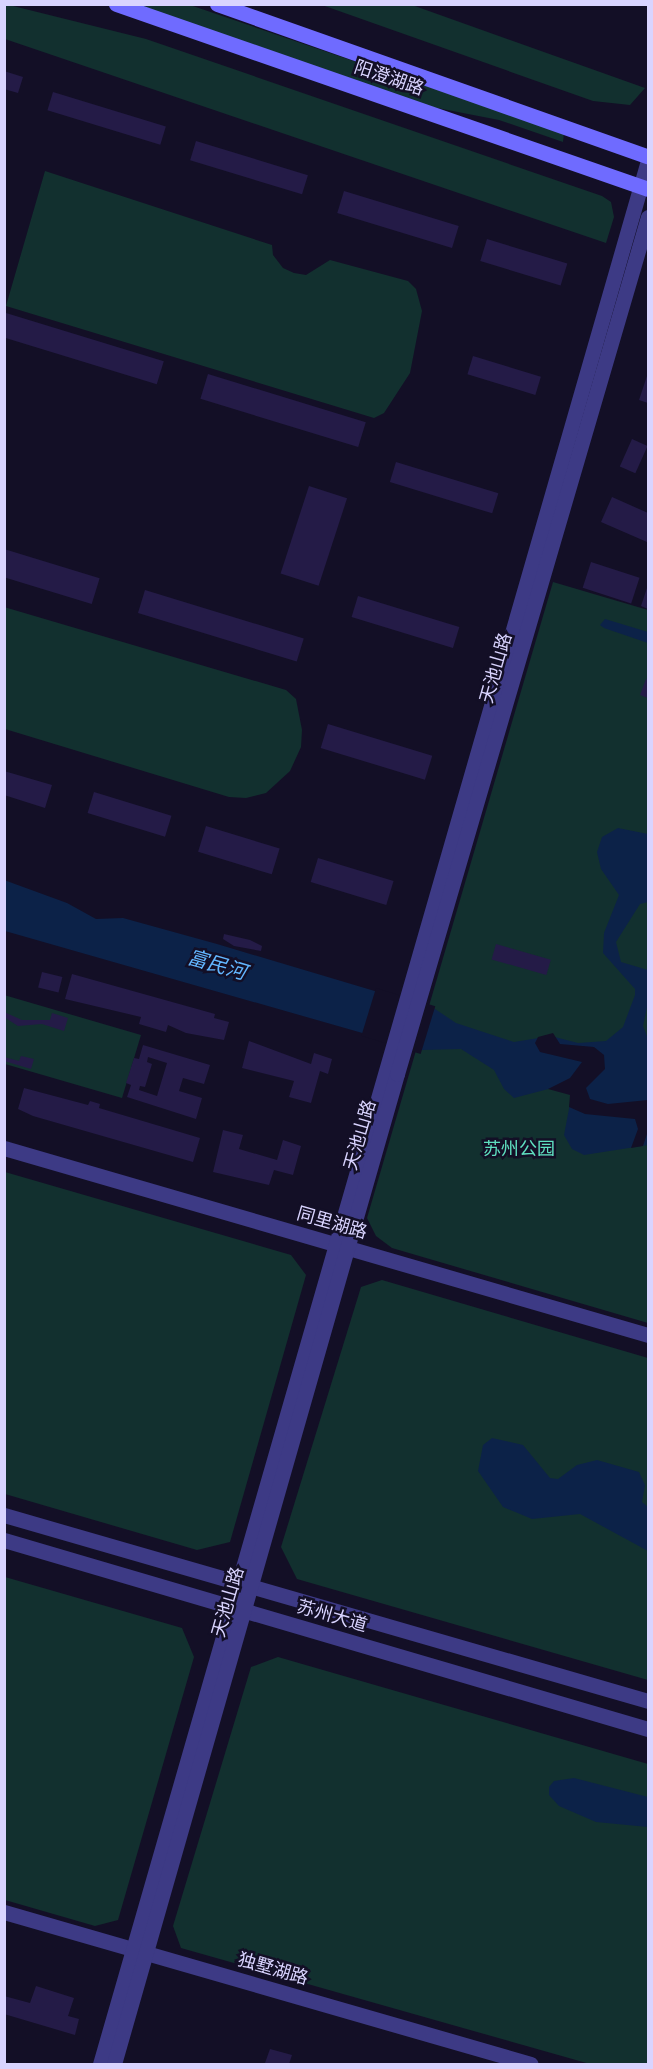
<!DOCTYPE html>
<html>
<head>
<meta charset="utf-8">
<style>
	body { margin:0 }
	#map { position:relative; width:653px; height:2069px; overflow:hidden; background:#130f26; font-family:Figtree,"Noto Sans SC",sans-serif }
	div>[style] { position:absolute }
	.green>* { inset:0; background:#12302f }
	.water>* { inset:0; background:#0c2248 }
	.pier>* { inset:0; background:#130f26; transform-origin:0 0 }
	.building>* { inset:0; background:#241b47; transform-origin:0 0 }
	.tertiary>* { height:15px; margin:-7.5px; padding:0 7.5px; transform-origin:7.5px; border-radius:7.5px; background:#3d3a85 }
	.secondary>* { height:15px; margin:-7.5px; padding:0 7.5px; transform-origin:7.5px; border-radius:7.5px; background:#6f6bff }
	span { translate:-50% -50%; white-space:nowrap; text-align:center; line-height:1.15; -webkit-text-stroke:5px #130f26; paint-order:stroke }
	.street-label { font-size:18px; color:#d9d4ff }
	.park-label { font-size:18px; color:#5fe0c0 }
	.water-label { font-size:20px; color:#62b6ff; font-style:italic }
	.frame { position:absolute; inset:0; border:6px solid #d9d4ff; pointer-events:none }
</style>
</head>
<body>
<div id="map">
	<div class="green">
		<i style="clip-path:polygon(5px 4px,146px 39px,602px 196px,611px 202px,614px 217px,606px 243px,5px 39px)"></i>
		<i style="clip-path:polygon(135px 5px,190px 5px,564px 133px,563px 142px,499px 120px,427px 106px)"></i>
		<i style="clip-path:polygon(322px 5px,412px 5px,645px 88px,630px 105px,593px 101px)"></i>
		<i style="clip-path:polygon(45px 171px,272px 245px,273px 255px,283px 268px,294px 273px,306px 275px,330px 260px,408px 281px,416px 289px,422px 311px,410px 373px,384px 413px,374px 418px,6px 306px)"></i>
		<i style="clip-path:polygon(553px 582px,648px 610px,648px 1323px,392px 1248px,376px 1236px,367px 1218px)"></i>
		<i style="clip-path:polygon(4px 607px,286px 690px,296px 699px,302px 730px,301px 747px,290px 771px,266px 793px,246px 798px,229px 797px,5px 729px)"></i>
		<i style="clip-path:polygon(4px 995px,141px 1035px,122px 1098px,5px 1064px)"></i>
		<i style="clip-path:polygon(5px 1172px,291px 1255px,306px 1275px,230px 1542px,197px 1550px,5px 1494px)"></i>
		<i style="clip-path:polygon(382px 1280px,648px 1358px,648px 1680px,297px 1579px,281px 1547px,361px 1287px)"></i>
		<i style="clip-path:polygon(5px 1577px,182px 1628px,194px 1657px,118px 1920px,95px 1926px,5px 1900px)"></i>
		<i style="clip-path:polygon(278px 1657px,648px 1764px,648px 2064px,590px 2064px,181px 1948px,173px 1926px,251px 1667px)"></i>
	</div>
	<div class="water">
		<i style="clip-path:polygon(605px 619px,648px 632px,648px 643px,604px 628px,600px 625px)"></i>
		<i style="clip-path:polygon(618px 828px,648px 834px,648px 902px,640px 904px,616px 942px,621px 962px,648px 970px,648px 1002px,643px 1026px,648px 1039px,648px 1145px,584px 1155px,572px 1149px,564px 1135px,572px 1093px,556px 1087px,514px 1098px,504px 1089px,494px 1070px,461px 1049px,422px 1050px,5px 931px,4px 880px,67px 903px,96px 919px,123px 918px,217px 944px,435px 1009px,456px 1023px,514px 1042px,551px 1036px,578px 1043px,606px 1041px,623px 1027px,635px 995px,635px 989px,603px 953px,604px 933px,619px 895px,601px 869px,597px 852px,602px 837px)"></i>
		<i style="clip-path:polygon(492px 1438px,523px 1445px,550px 1478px,558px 1479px,577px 1465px,597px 1460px,639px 1472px,645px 1485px,642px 1502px,648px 1507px,648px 1551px,580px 1514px,532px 1519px,503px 1507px,478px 1471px,483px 1445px)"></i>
		<i style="clip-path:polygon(574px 1778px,648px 1797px,648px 1827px,596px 1822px,559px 1806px,549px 1795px,549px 1787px,554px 1781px)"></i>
	</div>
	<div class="pier">
		<i style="left:376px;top:988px;width:62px;height:50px;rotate:17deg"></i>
		<i style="clip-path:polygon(553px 1033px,560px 1044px,594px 1047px,604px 1055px,605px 1069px,586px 1088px,590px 1099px,608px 1104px,648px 1100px,648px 1131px,643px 1146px,631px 1148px,638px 1129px,635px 1119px,585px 1114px,569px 1107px,570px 1095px,548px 1089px,570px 1078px,582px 1062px,540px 1052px,535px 1043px,538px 1037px)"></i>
	</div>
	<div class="building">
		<i style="clip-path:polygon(4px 71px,23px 77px,18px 93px,4px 89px)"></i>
		<i style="left:53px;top:92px;width:118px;height:19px;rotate:17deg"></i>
		<i style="left:196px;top:141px;width:117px;height:20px;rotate:17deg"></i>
		<i style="left:344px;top:191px;width:120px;height:23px;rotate:17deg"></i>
		<i style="left:487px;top:239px;width:84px;height:23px;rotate:17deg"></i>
		<i style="left:6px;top:313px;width:165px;height:24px;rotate:17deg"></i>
		<i style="left:473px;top:356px;width:71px;height:19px;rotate:17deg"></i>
		<i style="clip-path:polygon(648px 373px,648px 403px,639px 400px)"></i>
		<i style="left:208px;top:374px;width:165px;height:26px;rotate:17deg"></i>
		<i style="left:632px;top:439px;width:17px;height:30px;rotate:24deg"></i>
		<i style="left:396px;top:462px;width:107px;height:21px;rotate:17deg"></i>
		<i style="left:309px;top:486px;width:40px;height:92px;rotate:18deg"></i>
		<i style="clip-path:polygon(612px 497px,648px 513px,647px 542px,601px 522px)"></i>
		<i style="left:4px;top:549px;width:100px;height:27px;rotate:17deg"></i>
		<i style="left:591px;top:562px;width:51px;height:27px;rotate:18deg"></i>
		<i style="clip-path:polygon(648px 585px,648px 609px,641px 606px)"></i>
		<i style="left:145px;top:590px;width:166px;height:24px;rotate:17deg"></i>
		<i style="left:358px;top:596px;width:106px;height:22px;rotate:17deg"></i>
		<i style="clip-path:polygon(646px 679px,648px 680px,648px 698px,640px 695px)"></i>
		<i style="left:328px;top:724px;width:109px;height:25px;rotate:17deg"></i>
		<i style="clip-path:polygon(4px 771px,52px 785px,45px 808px,4px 795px)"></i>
		<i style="left:94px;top:792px;width:81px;height:22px;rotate:17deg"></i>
		<i style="left:206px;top:826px;width:77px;height:27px;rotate:17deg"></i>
		<i style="left:318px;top:858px;width:79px;height:25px;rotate:17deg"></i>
		<i style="clip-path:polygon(224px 934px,250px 940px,262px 946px,261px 951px,234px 946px,223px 939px)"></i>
		<i style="left:496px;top:944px;width:57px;height:16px;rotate:16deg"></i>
		<i style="left:42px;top:972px;width:21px;height:16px;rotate:14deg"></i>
		<i style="clip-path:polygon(72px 974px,215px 1014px,214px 1018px,229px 1022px,224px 1040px,186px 1033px,168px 1025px,166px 1032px,139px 1024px,141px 1017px,65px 999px)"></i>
		<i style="clip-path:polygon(4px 1012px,22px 1020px,50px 1020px,52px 1013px,68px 1018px,64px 1031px,42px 1024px,18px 1026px,4px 1017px)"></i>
		<i style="clip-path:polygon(249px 1041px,311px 1064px,314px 1053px,332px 1059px,328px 1074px,320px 1071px,311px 1103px,289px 1097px,294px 1081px,242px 1068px)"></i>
		<i style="clip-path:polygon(evenodd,143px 1045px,210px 1065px,204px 1084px,183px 1078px,179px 1091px,202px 1098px,196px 1119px,127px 1097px,131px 1085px,126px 1083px,134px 1058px,139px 1059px,143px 1045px,148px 1057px,167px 1063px,157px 1096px,139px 1090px,140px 1086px,145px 1087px,152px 1064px,147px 1062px,148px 1057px)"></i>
		<i style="clip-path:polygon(21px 1056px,34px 1059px,31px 1069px,4px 1061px,4px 1057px,19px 1061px)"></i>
		<i style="clip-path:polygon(24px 1088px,88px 1105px,90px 1101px,100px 1104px,99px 1108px,200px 1138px,193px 1162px,33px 1116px,18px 1109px)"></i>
		<i style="clip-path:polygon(223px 1130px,243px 1135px,239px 1149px,277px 1160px,283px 1140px,301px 1146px,293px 1175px,274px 1170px,269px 1185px,213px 1172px)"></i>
		<i style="clip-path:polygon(36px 1986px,74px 1998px,68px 2016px,79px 2019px,75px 2035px,4px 2014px,4px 1996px,30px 2003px)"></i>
		<i style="clip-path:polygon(270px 2049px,292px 2055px,289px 2064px,265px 2063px)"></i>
	</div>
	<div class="tertiary">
		<i style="left:4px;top:1148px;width:671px;rotate:16.19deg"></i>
		<i style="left:4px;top:1515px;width:670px;rotate:16.11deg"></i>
		<i style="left:4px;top:1540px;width:671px;rotate:16.36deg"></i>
		<i style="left:4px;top:1912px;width:548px;rotate:16.09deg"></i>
		<i style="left:100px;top:2064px;width:1980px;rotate:-73.94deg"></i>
		<i style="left:114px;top:2064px;width:1030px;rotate:-74.05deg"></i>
		<i style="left:397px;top:1074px;width:893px;rotate:-73.68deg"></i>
	</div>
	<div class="secondary">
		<i style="left:116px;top:4px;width:563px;rotate:19.17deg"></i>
		<i style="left:217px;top:4px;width:457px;rotate:19.5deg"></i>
	</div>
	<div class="street-label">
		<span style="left:389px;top:78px;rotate:19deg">阳澄湖路</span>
		<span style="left:496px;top:668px;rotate:-74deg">天池山路</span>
		<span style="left:360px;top:1135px;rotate:-74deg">天池山路</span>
		<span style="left:332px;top:1223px;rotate:16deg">同里湖路</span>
		<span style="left:228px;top:1602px;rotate:-74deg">天池山路</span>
		<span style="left:332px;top:1616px;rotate:16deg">苏州大道</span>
		<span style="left:273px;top:1969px;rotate:16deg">独墅湖路</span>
	</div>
	<div class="park-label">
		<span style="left:519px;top:1149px">苏州公园</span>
	</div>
	<div class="water-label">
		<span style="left:217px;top:965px;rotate:16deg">富民河</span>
	</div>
	<div class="frame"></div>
</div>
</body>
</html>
